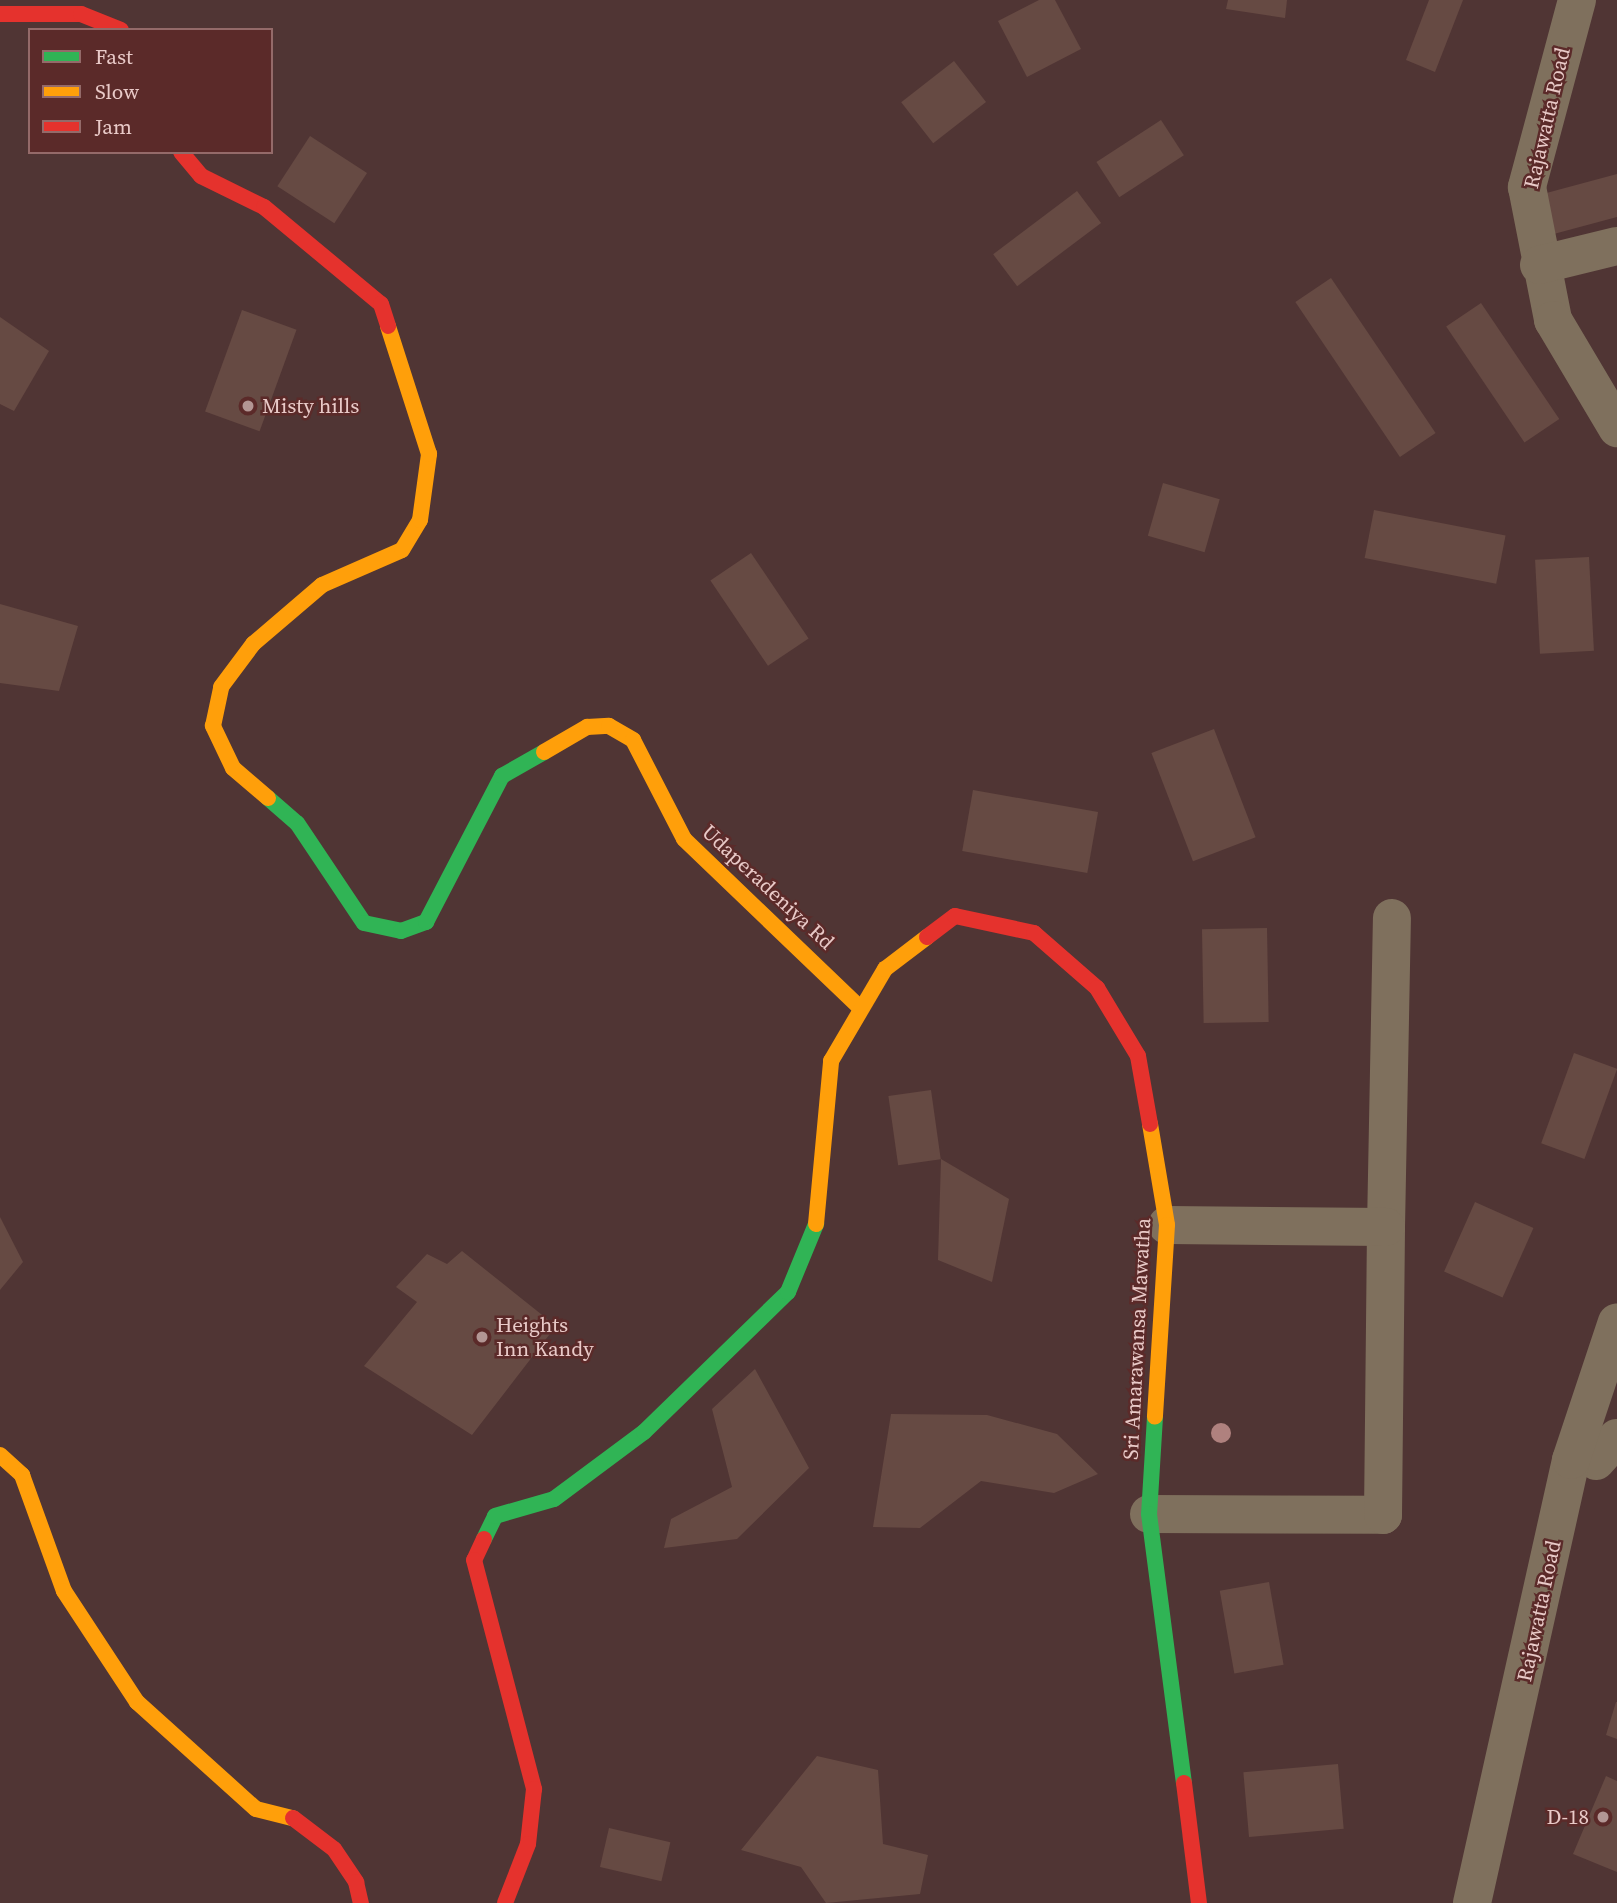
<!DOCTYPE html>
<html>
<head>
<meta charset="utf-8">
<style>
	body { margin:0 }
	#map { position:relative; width:1617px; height:1903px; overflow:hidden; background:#503534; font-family:"Source Serif 4",serif }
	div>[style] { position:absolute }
	.building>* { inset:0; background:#664a43; transform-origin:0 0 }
	.street>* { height:38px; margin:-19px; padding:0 19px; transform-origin:19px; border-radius:19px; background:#7f705d }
	.fast>* { height:16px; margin:-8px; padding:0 8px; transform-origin:8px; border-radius:8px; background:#30b455 }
	.slow>* { height:16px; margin:-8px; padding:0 8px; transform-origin:8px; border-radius:8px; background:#ff9f0a }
	.jam>* { height:16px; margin:-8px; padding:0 8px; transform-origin:8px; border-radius:8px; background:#e5322d }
	.trees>* { width:20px; height:20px; margin:-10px; border-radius:50%; background:#af817e }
	.dots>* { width:19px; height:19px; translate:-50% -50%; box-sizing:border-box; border:4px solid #5b2a29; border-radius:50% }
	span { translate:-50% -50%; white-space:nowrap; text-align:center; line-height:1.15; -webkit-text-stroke:5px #5b2a29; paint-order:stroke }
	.street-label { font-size:21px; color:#e9cac8 }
	.poi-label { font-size:21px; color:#e9cac8 }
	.left { translate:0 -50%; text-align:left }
	.right { translate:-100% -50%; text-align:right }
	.legend { position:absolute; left:28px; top:28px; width:245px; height:126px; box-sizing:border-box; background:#5b2a29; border:2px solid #946a69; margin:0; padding:9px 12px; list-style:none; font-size:21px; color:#e9cac8 }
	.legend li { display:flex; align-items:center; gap:14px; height:35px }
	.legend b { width:35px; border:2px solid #946a69 }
</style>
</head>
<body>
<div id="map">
	<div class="building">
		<i style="clip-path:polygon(1039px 0,1055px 0,1081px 49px,1027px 77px,998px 21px)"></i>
		<i style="clip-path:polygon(1228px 0,1287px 0,1285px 18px,1226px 9px)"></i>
		<i style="clip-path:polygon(1429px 0,1463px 0,1435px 72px,1406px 60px)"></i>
		<i style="left:954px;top:61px;width:52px;height:67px;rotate:52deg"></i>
		<i style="left:1161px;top:120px;width:42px;height:77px;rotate:57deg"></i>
		<i style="left:310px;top:136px;width:68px;height:60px;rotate:33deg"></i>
		<i style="clip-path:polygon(1617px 174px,1617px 217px,1550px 235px,1539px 195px)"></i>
		<i style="left:1077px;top:191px;width:40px;height:105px;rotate:53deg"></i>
		<i style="left:1331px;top:278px;width:187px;height:43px;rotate:56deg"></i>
		<i style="left:1481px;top:303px;width:140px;height:42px;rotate:56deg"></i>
		<i style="left:242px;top:310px;width:58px;height:108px;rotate:20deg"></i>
		<i style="clip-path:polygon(0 317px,49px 351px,14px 411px,0 404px)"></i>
		<i style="left:1163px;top:483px;width:59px;height:55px;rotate:16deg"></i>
		<i style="left:1374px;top:510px;width:134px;height:49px;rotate:11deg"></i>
		<i style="left:751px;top:553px;width:103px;height:49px;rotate:56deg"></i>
		<i style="left:1589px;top:557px;width:94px;height:54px;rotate:87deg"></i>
		<i style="clip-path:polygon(0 604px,78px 626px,59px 691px,0 683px)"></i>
		<i style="left:1214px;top:729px;width:116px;height:67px;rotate:69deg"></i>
		<i style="left:973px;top:790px;width:127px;height:62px;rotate:10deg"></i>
		<i style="left:1267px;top:928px;width:94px;height:65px;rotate:89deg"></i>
		<i style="left:1574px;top:1053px;width:46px;height:96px;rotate:20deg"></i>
		<i style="left:931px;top:1090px;width:70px;height:43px;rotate:82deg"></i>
		<i style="clip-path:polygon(941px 1159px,1009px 1199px,992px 1282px,938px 1260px)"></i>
		<i style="left:1475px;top:1202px;width:64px;height:76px;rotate:24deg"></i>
		<i style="clip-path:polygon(0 1217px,23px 1262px,0 1290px)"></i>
		<i style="clip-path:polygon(462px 1251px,556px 1326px,472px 1435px,364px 1366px,417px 1302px,396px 1287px,427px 1254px,447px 1264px)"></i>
		<i style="clip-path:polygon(755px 1369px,809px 1468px,737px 1539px,664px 1548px,671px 1519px,732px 1487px,712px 1409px)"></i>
		<i style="clip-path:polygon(891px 1414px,987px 1415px,1057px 1434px,1098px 1474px,1054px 1493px,981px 1481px,920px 1528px,873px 1527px)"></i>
		<i style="left:1269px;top:1582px;width:84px;height:50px;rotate:80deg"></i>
		<i style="clip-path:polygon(1616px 1702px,1617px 1702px,1617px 1739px,1606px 1735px)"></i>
		<i style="clip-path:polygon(817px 1756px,878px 1770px,883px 1844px,928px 1855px,920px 1894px,826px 1903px,801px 1867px,741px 1850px)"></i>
		<i style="left:1338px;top:1764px;width:65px;height:95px;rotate:85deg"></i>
		<i style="clip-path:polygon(1606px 1776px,1617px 1781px,1617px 1872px,1573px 1854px)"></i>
		<i style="left:609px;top:1828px;width:63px;height:40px;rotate:13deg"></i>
	</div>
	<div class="street">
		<i style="left:1577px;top:0;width:194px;rotate:105deg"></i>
		<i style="left:1527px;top:187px;width:136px;rotate:78.9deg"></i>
		<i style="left:1553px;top:320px;width:126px;rotate:59.3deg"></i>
		<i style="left:1539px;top:265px;width:80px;rotate:-13.7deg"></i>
		<i style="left:1386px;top:1227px;width:309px;rotate:-88.9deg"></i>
		<i style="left:1596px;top:1461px;width:31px;rotate:-48deg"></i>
		<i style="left:1149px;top:1514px;width:234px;rotate:0.2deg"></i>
		<i style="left:1383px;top:1515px;width:288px;rotate:-89.4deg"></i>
		<i style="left:1386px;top:1227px;width:219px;rotate:-179.5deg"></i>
		<i style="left:1472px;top:1903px;width:454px;rotate:-77.4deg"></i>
		<i style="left:1571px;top:1460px;width:145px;rotate:-71.6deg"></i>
	</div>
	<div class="fast">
		<i style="left:268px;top:798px;width:38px;rotate:41deg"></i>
		<i style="left:297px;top:823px;width:120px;rotate:56.2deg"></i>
		<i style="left:364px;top:923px;width:38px;rotate:12deg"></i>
		<i style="left:401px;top:931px;width:27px;rotate:-20deg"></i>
		<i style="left:426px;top:922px;width:165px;rotate:-62.5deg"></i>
		<i style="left:502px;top:776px;width:48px;rotate:-29.7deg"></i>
		<i style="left:1155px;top:1417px;width:97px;rotate:93.5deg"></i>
		<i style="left:1149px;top:1514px;width:271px;rotate:82.6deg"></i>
		<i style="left:484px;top:1539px;width:25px;rotate:-64deg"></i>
		<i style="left:495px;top:1516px;width:61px;rotate:-16.1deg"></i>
		<i style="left:554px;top:1499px;width:112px;rotate:-36.7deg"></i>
		<i style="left:644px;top:1432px;width:201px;rotate:-44.2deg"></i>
		<i style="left:788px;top:1292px;width:74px;rotate:-67.6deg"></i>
	</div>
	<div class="slow">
		<i style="left:544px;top:752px;width:50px;rotate:-30.2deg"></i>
		<i style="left:587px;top:727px;width:22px;rotate:-3deg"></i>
		<i style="left:609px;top:726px;width:28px;rotate:30deg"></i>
		<i style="left:633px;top:740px;width:111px;rotate:62.7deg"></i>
		<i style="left:684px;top:839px;width:241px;rotate:43.8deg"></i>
		<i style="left:268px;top:798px;width:46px;rotate:-139.4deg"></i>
		<i style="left:233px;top:768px;width:47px;rotate:-115.5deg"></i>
		<i style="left:213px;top:726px;width:40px;rotate:-78deg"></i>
		<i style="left:221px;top:687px;width:54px;rotate:-53.3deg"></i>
		<i style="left:253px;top:644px;width:91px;rotate:-40.5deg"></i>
		<i style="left:322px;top:585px;width:87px;rotate:-23.6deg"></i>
		<i style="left:402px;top:550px;width:35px;rotate:-59deg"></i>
		<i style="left:420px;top:520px;width:67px;rotate:-82.2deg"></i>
		<i style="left:429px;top:454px;width:134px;rotate:-107.8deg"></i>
		<i style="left:1150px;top:1124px;width:102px;rotate:80.4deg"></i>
		<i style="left:1167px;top:1225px;width:192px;rotate:93.6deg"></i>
		<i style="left:816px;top:1224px;width:164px;rotate:-84.7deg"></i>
		<i style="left:831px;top:1061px;width:107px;rotate:-59.6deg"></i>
		<i style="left:885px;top:969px;width:53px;rotate:-37.3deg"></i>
		<i style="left:0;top:1455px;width:30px;rotate:42deg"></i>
		<i style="left:22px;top:1475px;width:123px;rotate:70.1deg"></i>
		<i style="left:64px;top:1591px;width:133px;rotate:56.7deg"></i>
		<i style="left:137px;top:1702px;width:160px;rotate:42deg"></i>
		<i style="left:256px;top:1809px;width:38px;rotate:14deg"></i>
	</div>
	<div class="jam">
		<i style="left:0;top:14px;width:81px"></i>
		<i style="left:81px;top:14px;width:43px;rotate:21.8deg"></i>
		<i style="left:181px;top:152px;width:31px;rotate:50deg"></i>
		<i style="left:201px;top:176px;width:70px;rotate:26.2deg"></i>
		<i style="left:264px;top:207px;width:152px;rotate:39.7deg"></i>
		<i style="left:381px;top:304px;width:23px;rotate:72deg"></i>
		<i style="left:927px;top:937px;width:35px;rotate:-37deg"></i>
		<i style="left:955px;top:916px;width:81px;rotate:12.1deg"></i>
		<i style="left:1034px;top:933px;width:84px;rotate:41.1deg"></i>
		<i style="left:1097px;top:988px;width:79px;rotate:58.9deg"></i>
		<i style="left:1138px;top:1056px;width:69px;rotate:80deg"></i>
		<i style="left:484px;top:1539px;width:23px;rotate:115deg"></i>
		<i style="left:474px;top:1560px;width:237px;rotate:75.3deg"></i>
		<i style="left:534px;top:1789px;width:55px;rotate:96.2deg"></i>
		<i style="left:528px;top:1844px;width:63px;rotate:111.3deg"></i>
		<i style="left:1184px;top:1783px;width:121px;rotate:82.9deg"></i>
		<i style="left:293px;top:1818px;width:51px;rotate:37.1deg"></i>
		<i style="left:334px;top:1849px;width:40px;rotate:56deg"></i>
		<i style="left:356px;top:1882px;width:22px;rotate:77deg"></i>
	</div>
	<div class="trees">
		<i style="left:1221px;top:1433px"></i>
	</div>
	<div class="dots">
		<i style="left:248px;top:406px;background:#b39694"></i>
		<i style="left:482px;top:1337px;background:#b39694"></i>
		<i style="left:1603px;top:1817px;background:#b39694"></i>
	</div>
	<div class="street-label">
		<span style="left:1547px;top:118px;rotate:-77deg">Rajawatta Road</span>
		<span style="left:768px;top:887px;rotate:43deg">Udaperadeniya Rd</span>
		<span style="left:1137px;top:1339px;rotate:-87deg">Sri Amarawansa Mawatha</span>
		<span style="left:1539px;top:1611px;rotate:-78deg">Rajawatta Road</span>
	</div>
	<div class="poi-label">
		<span class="left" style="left:262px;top:406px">Misty hills</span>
		<span class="left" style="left:496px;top:1337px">Heights<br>Inn Kandy</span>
		<span class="right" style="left:1589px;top:1817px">D-18</span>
	</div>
	<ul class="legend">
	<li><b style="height:9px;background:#30b455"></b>Fast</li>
	<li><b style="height:9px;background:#ff9f0a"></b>Slow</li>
	<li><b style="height:9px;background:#e5322d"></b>Jam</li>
	</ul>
</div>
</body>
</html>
